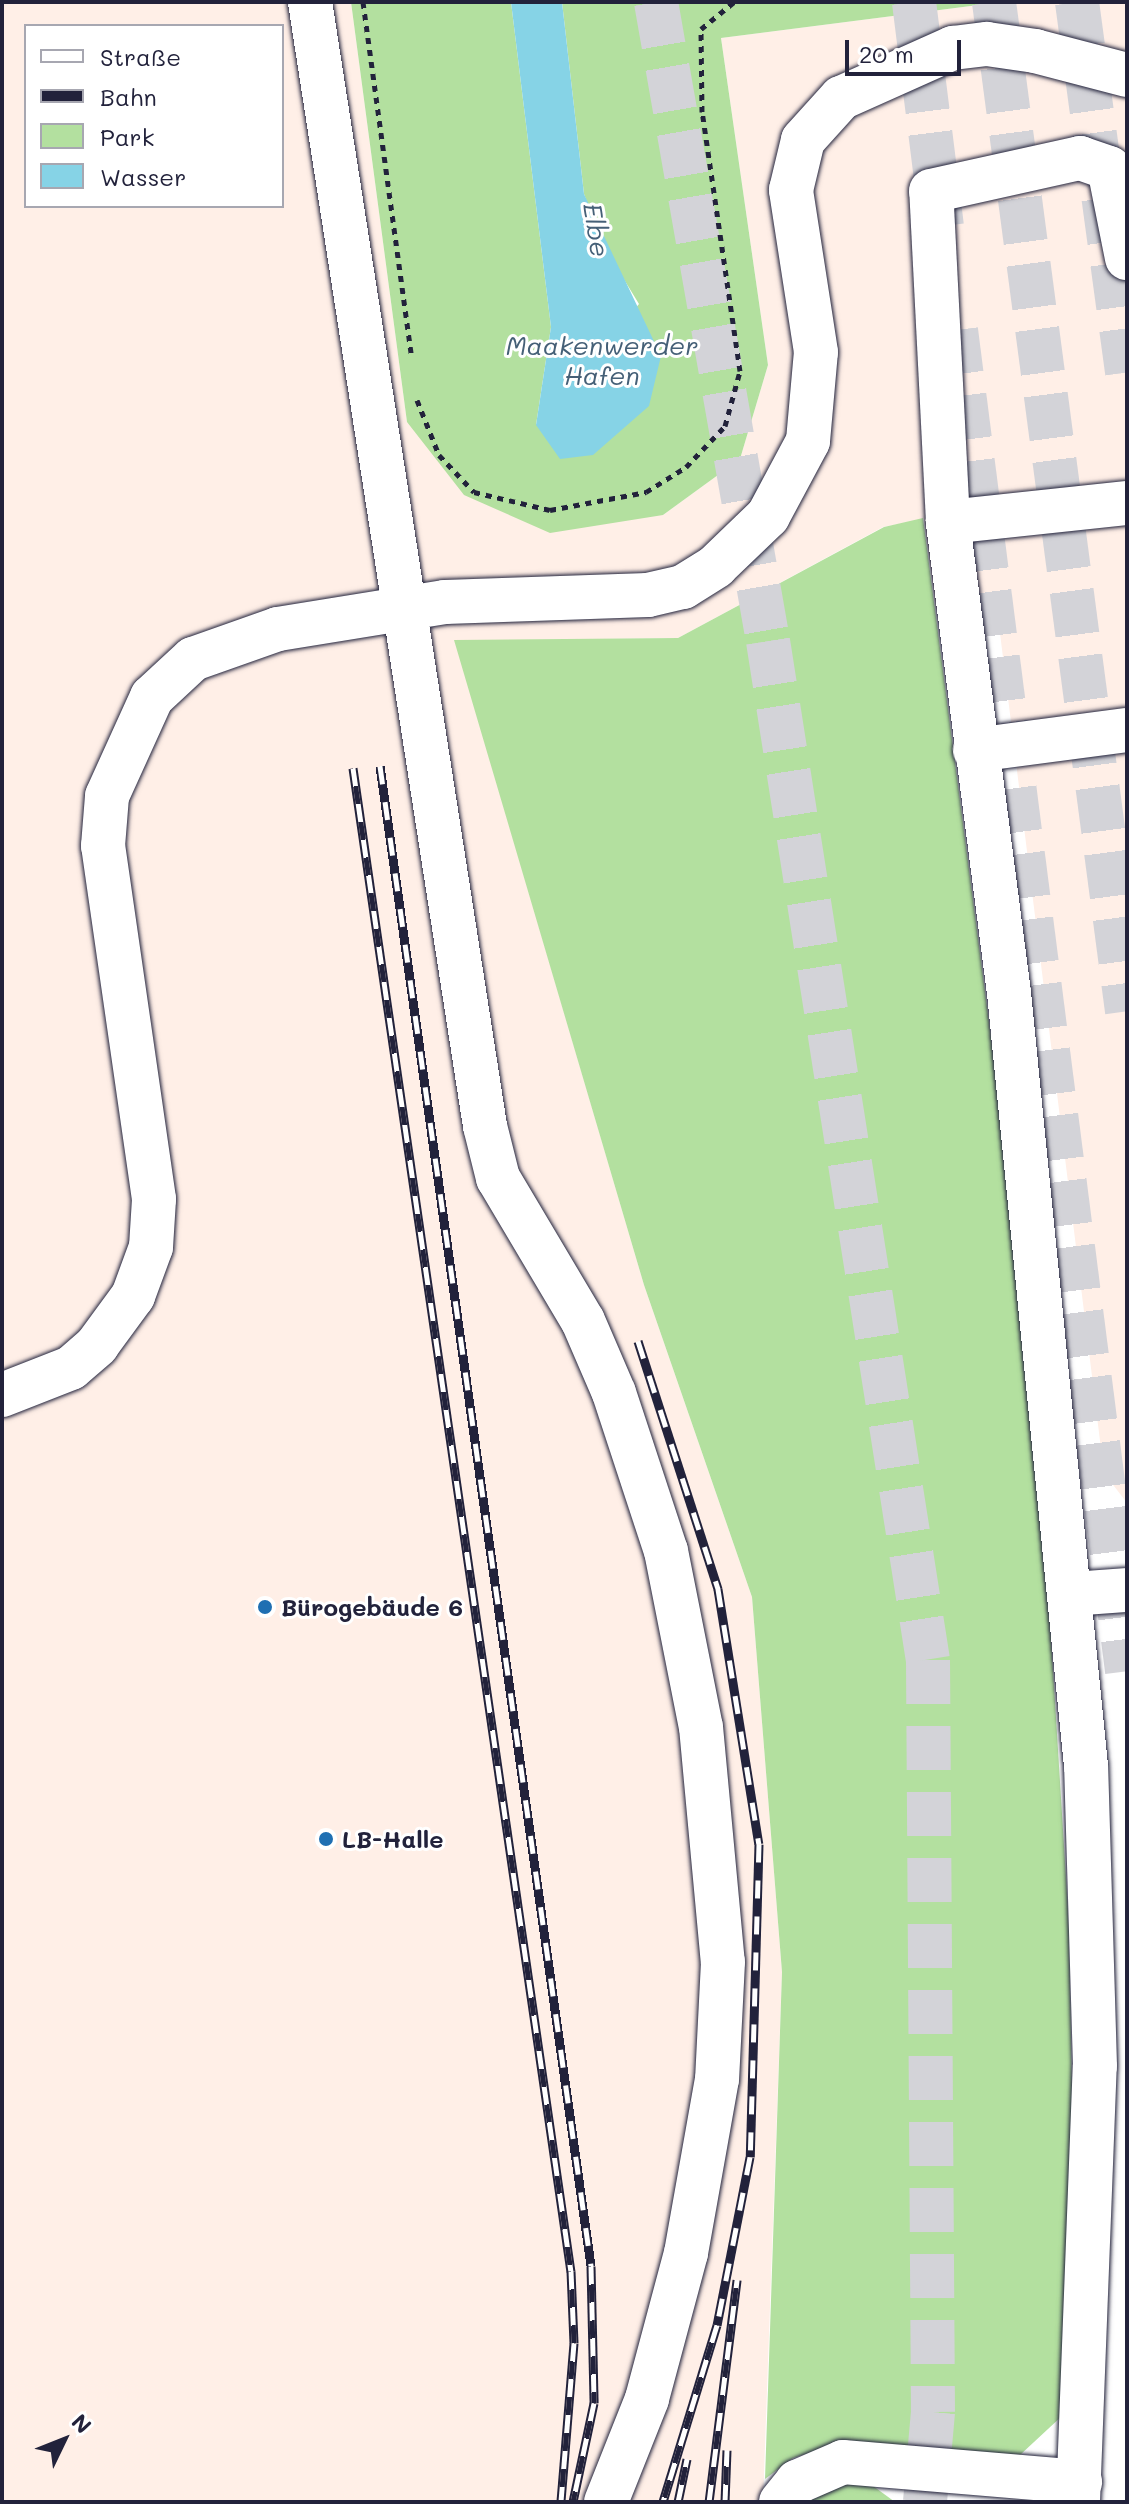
<!DOCTYPE html>
<html>
<head>
<meta charset="utf-8">
<style>
	body { margin:0 }
	#map { position:relative; width:1129px; height:2504px; overflow:hidden; background:#fff; font-family:Mali,sans-serif }
	div>[style] { position:absolute }
	.built>* { inset:0; background:#ffefe7 }
	.green>* { inset:0; background:#b3e09f }
	.water>* { inset:0; background:#86d3e6 }
	.highway-tunnel>* { height:44px; margin-top:-22px; transform-origin:0; background:repeating-linear-gradient(90deg,#d3d3d8 0 44px,transparent 0 66px) }
	.path>* { height:5px; margin-top:-2.5px; transform-origin:0; background:repeating-linear-gradient(90deg,#22223b 0 6px,transparent 0 12px) }
	.roads { filter:drop-shadow(0 0 2px #22223b) drop-shadow(0 0 2px #22223b) }
	.minor>* { height:44px; margin:-22px; padding:0 22px; transform-origin:22px; border-radius:22px; background:#fff }
	.rail>* { height:9px; margin-top:-4.5px; transform-origin:0; background:repeating-linear-gradient(90deg,#fff 0 18px,#22223b 0 36px); box-sizing:border-box; border-block:2px solid #22223b }
	.dots>* { width:22px; height:22px; translate:-50% -50%; box-sizing:border-box; border:4px solid #fff; border-radius:50% }
	span { translate:-50% -50%; white-space:nowrap; text-align:center; line-height:1.15; -webkit-text-stroke:6px #fff; paint-order:stroke }
	.poi-label { font-size:24px; color:#22223b; font-weight:700 }
	.left { translate:0 -50%; text-align:left }
	.water-label { font-size:26px; color:#456077; font-style:italic }
	.frame { position:absolute; inset:0; border:4px solid #22223b; pointer-events:none }
	.legend { position:absolute; left:24px; top:24px; width:260px; height:184px; box-sizing:border-box; background:#fff; border:2px solid #a7a7b1; margin:0; padding:10px 14px; list-style:none; font-size:24px; color:#22223b }
	.legend li { display:flex; align-items:center; gap:16px; height:40px }
	.legend b { width:40px; border:2px solid #a7a7b1 }
	.north { position:absolute; left:24px; top:2400px; width:80px; height:80px; -webkit-text-stroke:6px #fff; paint-order:stroke; rotate:47deg; font-size:22px; font-weight:700; line-height:32px; text-align:center; color:#22223b }
	.north::after { content:''; display:block; margin:auto; width:28px; height:36px; background:#22223b; clip-path:polygon(50% 0,100% 100%,50% 72%,0 100%) }
	.scale { position:absolute; left:845px; top:40px; width:116px; height:36px; box-sizing:border-box; border:4px solid #22223b; border-top:0; padding-left:10px; font-size:24px; line-height:28px; white-space:nowrap; color:#22223b; -webkit-text-stroke:6px #fff; paint-order:stroke }
</style>
</head>
<body>
<div id="map">
	<div class="built">
		<i style="clip-path:polygon(evenodd,2px 2px,351px 2px,407px 422px,663px 515px,740px 459px,768px 365px,721px 38px,1002px 2px,1127px 2px,1127px 1503px,1104px 1473px,996px 601px,936px 610px,924px 519px,883px 527px,678px 638px,455px 641px,644px 1285px,752px 1597px,782px 1972px,763px 2502px,2px 2502px,2px 2px,26px 26px,282px 26px,282px 206px,26px 206px,26px 26px)"></i>
	</div>
	<div class="green">
		<i style="clip-path:polygon(351px 2px,511px 2px,551px 327px,536px 425px,639px 304px,603px 245px,584px 194px,562px 2px,1002px 2px,721px 38px,768px 365px,740px 459px,663px 515px,550px 533px,464px 495px,407px 422px)"></i>
		<i style="clip-path:polygon(923px 518px,1034px 1366px,1069px 1926px,1073px 2150px,1062px 2416px,1020px 2455px,841px 2443px,793px 2458px,765px 2479px,782px 1972px,752px 1597px,644px 1285px,454px 640px,678px 638px,884px 527px)"></i>
		<i style="clip-path:polygon(869px 2483px,895px 2502px,807px 2502px,829px 2485px)"></i>
	</div>
	<div class="water">
		<i style="clip-path:polygon(511px 2px,562px 2px,584px 194px,661px 356px,649px 406px,593px 455px,560px 459px,536px 425px,551px 327px)"></i>
	</div>
	<div class="highway-tunnel">
		<i style="left:656px;top:2px;width:649px;rotate:80.06deg"></i>
		<i style="left:768px;top:641px;width:1031px;rotate:81.08deg"></i>
		<i style="left:928px;top:1660px;width:752px;rotate:89.62deg"></i>
		<i style="left:933px;top:2412px;width:90px;rotate:95.1deg"></i>
		<i style="left:914px;top:2px;width:226px;rotate:82.9deg"></i>
		<i style="left:994px;top:2px;width:1018px;rotate:82.49deg"></i>
		<i style="left:1077px;top:2px;width:374px;rotate:82.3deg"></i>
		<i style="left:956px;top:330px;width:1352px;rotate:82.73deg"></i>
	</div>
	<div class="path">
		<i style="left:363px;top:2px;width:355px;rotate:82.2deg"></i>
		<i style="left:417px;top:400px;width:59px;rotate:68.2deg"></i>
		<i style="left:439px;top:455px;width:51px;rotate:46.6deg"></i>
		<i style="left:474px;top:492px;width:78px;rotate:13.3deg"></i>
		<i style="left:550px;top:510px;width:98px;rotate:-10.6deg"></i>
		<i style="left:646px;top:492px;width:47px;rotate:-32deg"></i>
		<i style="left:686px;top:467px;width:57px;rotate:-46.4deg"></i>
		<i style="left:725px;top:426px;width:57px;rotate:-74.7deg"></i>
		<i style="left:740px;top:371px;width:262px;rotate:-98.3deg"></i>
		<i style="left:702px;top:112px;width:83px;rotate:-90.7deg"></i>
		<i style="left:701px;top:29px;width:43px;rotate:-39.3deg"></i>
	</div>
	<div class="roads">
		<div class="minor">
			<i style="left:310px;top:2px;width:1138px;rotate:81.15deg"></i>
			<i style="left:485px;top:1126px;width:54px;rotate:76deg"></i>
			<i style="left:498px;top:1178px;width:166px;rotate:59.3deg"></i>
			<i style="left:583px;top:1321px;width:78px;rotate:66.7deg"></i>
			<i style="left:614px;top:1393px;width:166px;rotate:71.8deg"></i>
			<i style="left:666px;top:1551px;width:179px;rotate:78.8deg"></i>
			<i style="left:701px;top:1727px;width:236px;rotate:84.7deg"></i>
			<i style="left:723px;top:1962px;width:117px;rotate:92.9deg"></i>
			<i style="left:717px;top:2079px;width:177px;rotate:100.1deg"></i>
			<i style="left:686px;top:2253px;width:151px;rotate:105deg"></i>
			<i style="left:647px;top:2399px;width:111px;rotate:111.7deg"></i>
			<i style="left:948px;top:522px;width:180px;rotate:-6.1deg"></i>
			<i style="left:975px;top:750px;width:153px;rotate:-7.5deg"></i>
			<i style="left:2px;top:1395px;width:74px;rotate:-21.4deg"></i>
			<i style="left:71px;top:1368px;width:35px;rotate:-41deg"></i>
			<i style="left:97px;top:1345px;width:61px;rotate:-53.7deg"></i>
			<i style="left:133px;top:1296px;width:52px;rotate:-69.8deg"></i>
			<i style="left:151px;top:1247px;width:48px;rotate:-86.4deg"></i>
			<i style="left:154px;top:1199px;width:357px;rotate:-98.2deg"></i>
			<i style="left:103px;top:846px;width:50px;rotate:-85.4deg"></i>
			<i style="left:107px;top:796px;width:109px;rotate:-65.6deg"></i>
			<i style="left:152px;top:697px;width:56px;rotate:-42.8deg"></i>
			<i style="left:193px;top:659px;width:90px;rotate:-19.4deg"></i>
			<i style="left:278px;top:629px;width:169px;rotate:-9.2deg"></i>
			<i style="left:445px;top:602px;width:203px;rotate:-2deg"></i>
			<i style="left:648px;top:595px;width:36px;rotate:-13deg"></i>
			<i style="left:683px;top:587px;width:39px;rotate:-32deg"></i>
			<i style="left:716px;top:566px;width:72px;rotate:-43.9deg"></i>
			<i style="left:768px;top:516px;width:85px;rotate:-61.9deg"></i>
			<i style="left:808px;top:441px;width:89px;rotate:-84.9deg"></i>
			<i style="left:816px;top:352px;width:164px;rotate:-98.8deg"></i>
			<i style="left:791px;top:190px;width:51px;rotate:-76.5deg"></i>
			<i style="left:803px;top:140px;width:57px;rotate:-47.9deg"></i>
			<i style="left:841px;top:98px;width:123px;rotate:-24.1deg"></i>
			<i style="left:953px;top:48px;width:34px;rotate:-7deg"></i>
			<i style="left:987px;top:44px;width:49px;rotate:8.3deg"></i>
			<i style="left:1035px;top:51px;width:95px;rotate:14.6deg"></i>
			<i style="left:1071px;top:1594px;width:56px;rotate:-4.1deg"></i>
			<i style="left:781px;top:2502px;width:26px;rotate:-51deg"></i>
			<i style="left:797px;top:2482px;width:50px;rotate:-23.5deg"></i>
			<i style="left:843px;top:2462px;width:238px;rotate:4.8deg"></i>
			<i style="left:1078px;top:2502px;width:436px;rotate:-87.8deg"></i>
			<i style="left:1095px;top:2066px;width:300px;rotate:-91.7deg"></i>
			<i style="left:1086px;top:1766px;width:777px;rotate:-95.69deg"></i>
			<i style="left:1009px;top:993px;width:475px;rotate:-97.4deg"></i>
			<i style="left:948px;top:522px;width:331px;rotate:-92.9deg"></i>
			<i style="left:931px;top:191px;width:153px;rotate:-12.5deg"></i>
			<i style="left:1080px;top:158px;width:31px;rotate:19deg"></i>
			<i style="left:1109px;top:168px;width:92px;rotate:78.7deg"></i>
		</div>
	</div>
	<div class="rail">
		<i style="left:380px;top:766px;width:1515px;rotate:81.99deg"></i>
		<i style="left:591px;top:2266px;width:137px;rotate:88.7deg"></i>
		<i style="left:594px;top:2403px;width:101px;rotate:102deg"></i>
		<i style="left:353px;top:768px;width:1519px;rotate:81.75deg"></i>
		<i style="left:571px;top:2271px;width:72px;rotate:87.6deg"></i>
		<i style="left:574px;top:2343px;width:160px;rotate:94.7deg"></i>
		<i style="left:638px;top:1341px;width:261px;rotate:72.1deg"></i>
		<i style="left:718px;top:1589px;width:258px;rotate:80.9deg"></i>
		<i style="left:759px;top:1844px;width:313px;rotate:91.6deg"></i>
		<i style="left:750px;top:2157px;width:171px;rotate:101.1deg"></i>
		<i style="left:717px;top:2325px;width:185px;rotate:107deg"></i>
		<i style="left:678px;top:2502px;width:44px;rotate:-78.2deg"></i>
		<i style="left:709px;top:2502px;width:224px;rotate:-82.8deg"></i>
		<i style="left:725px;top:2502px;width:52px;rotate:-87.8deg"></i>
	</div>
	<div class="dots">
		<i style="left:265px;top:1607px;background:#1f6fb2"></i>
		<i style="left:326px;top:1839px;background:#1f6fb2"></i>
	</div>
	<div class="poi-label">
		<span class="left" style="left:281px;top:1607px">Bürogebäude 6</span>
		<span class="left" style="left:342px;top:1839px">LB-Halle</span>
	</div>
	<div class="water-label">
		<span style="left:596px;top:230px;rotate:81deg">Elbe</span>
		<span style="left:602px;top:361px">Maakenwerder<br>Hafen</span>
	</div>
	<div class="frame"></div>
	<ul class="legend">
	<li><b style="height:10px;background:#fff"></b>Straße</li>
	<li><b style="height:10px;background:#22223b"></b>Bahn</li>
	<li><b style="height:22px;background:#b3e09f"></b>Park</li>
	<li><b style="height:22px;background:#86d3e6"></b>Wasser</li>
	</ul>
	<div class="north">N</div>
	<div class="scale">20 m</div>
</div>
</body>
</html>
